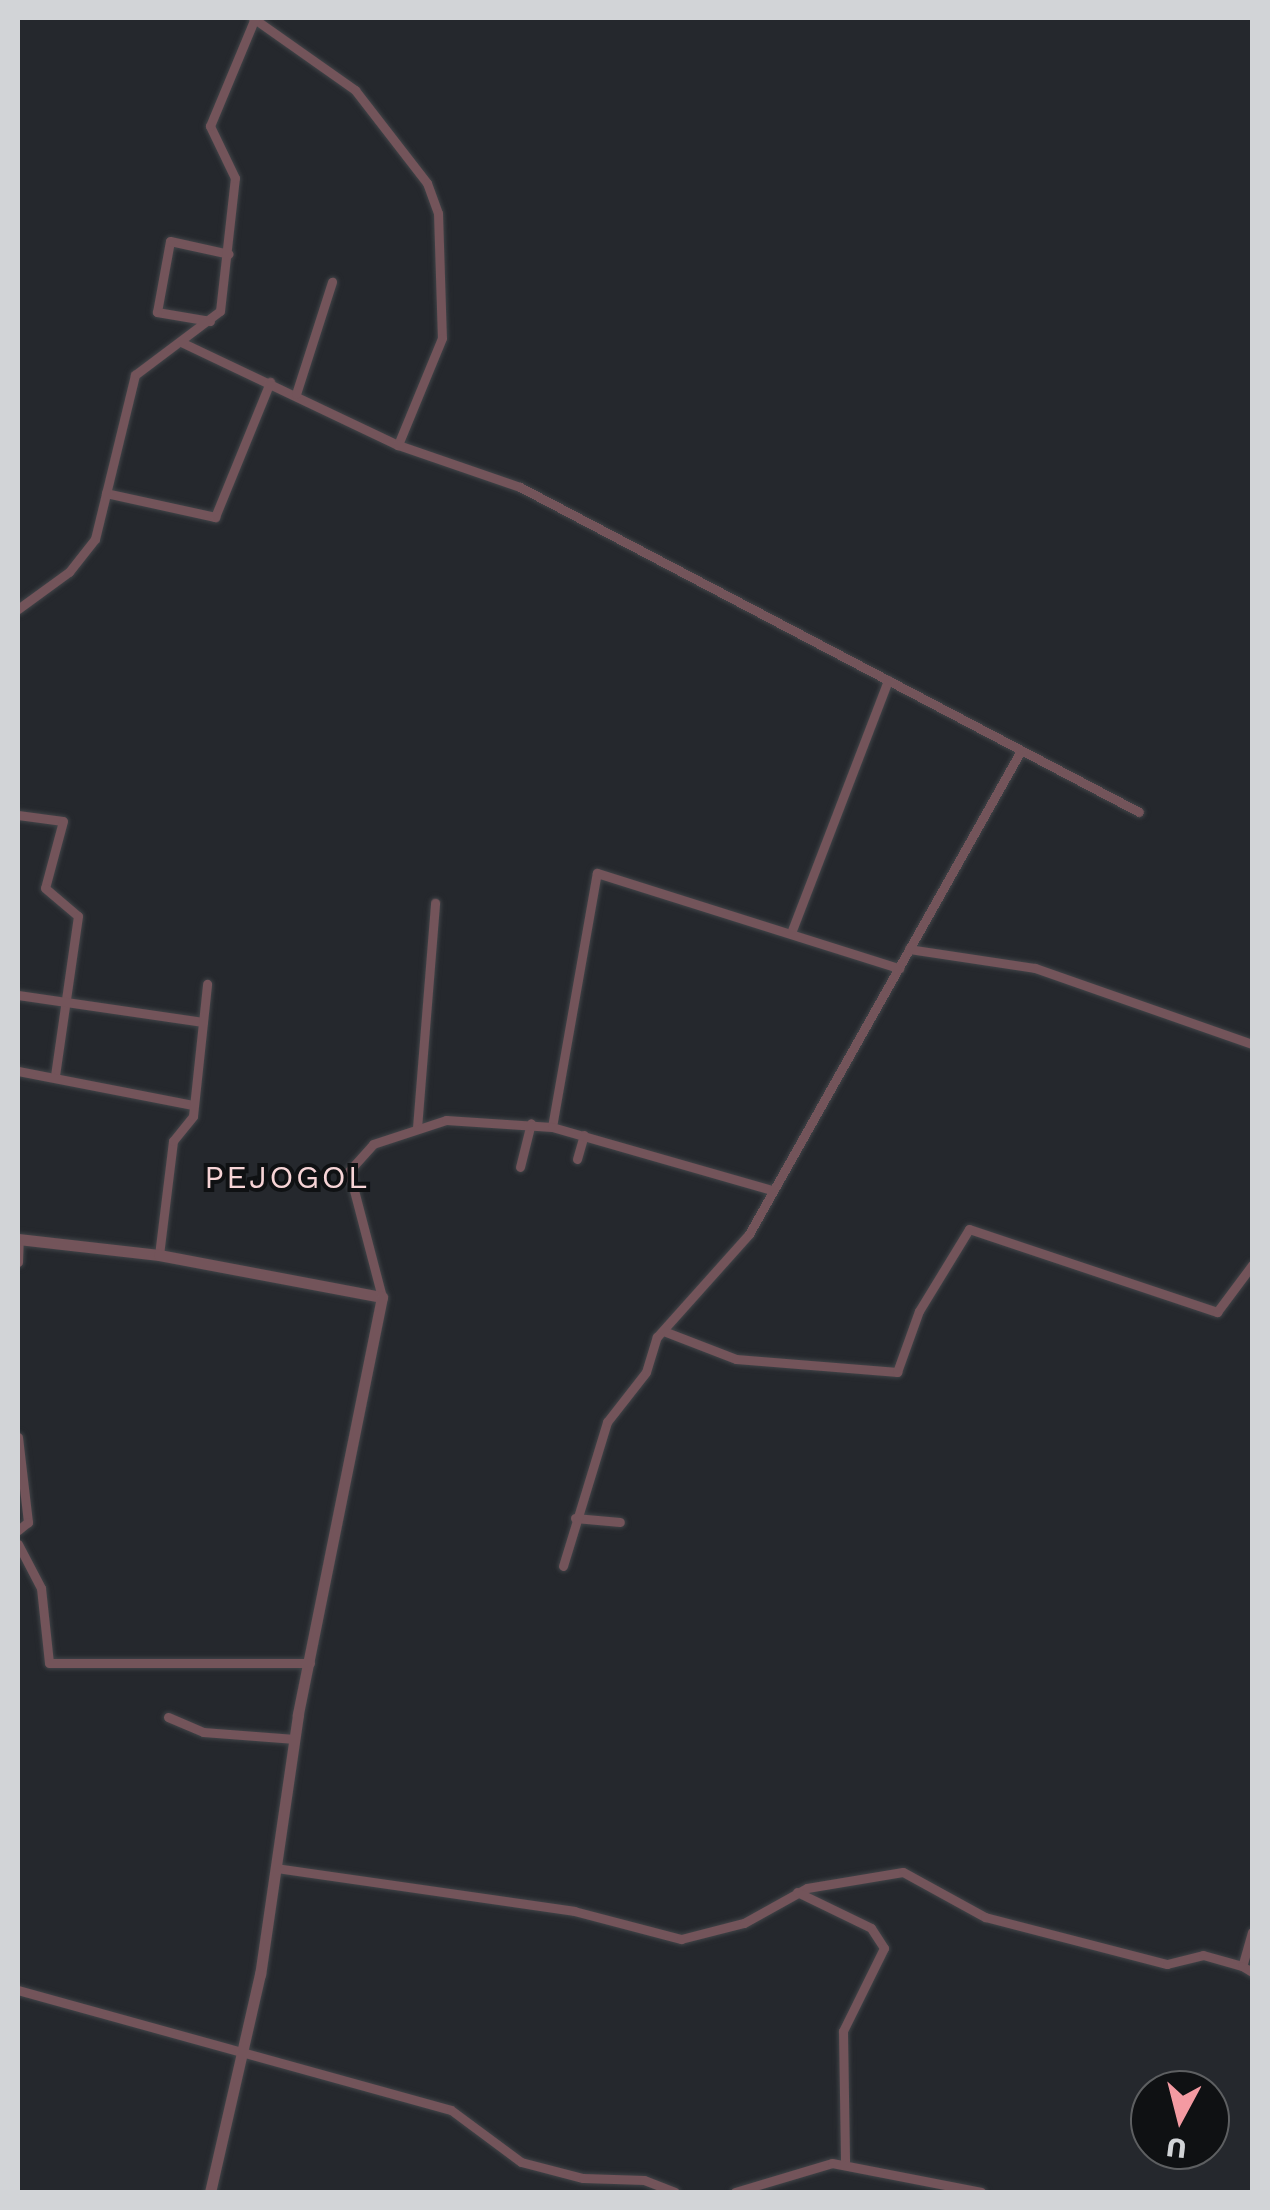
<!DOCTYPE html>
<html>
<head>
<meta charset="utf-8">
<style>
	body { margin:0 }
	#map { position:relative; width:1270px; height:2210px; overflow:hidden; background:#25282d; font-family:"Work Sans",sans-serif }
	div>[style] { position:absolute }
	.roads { filter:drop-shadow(0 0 2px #414448) drop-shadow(0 0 2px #414448) }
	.minor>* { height:9px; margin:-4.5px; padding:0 4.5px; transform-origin:4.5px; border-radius:4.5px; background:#73545a }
	.tertiary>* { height:11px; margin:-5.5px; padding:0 5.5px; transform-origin:5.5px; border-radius:5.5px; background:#73545a }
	span { translate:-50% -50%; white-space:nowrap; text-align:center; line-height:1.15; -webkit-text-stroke:8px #0f1113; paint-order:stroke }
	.quarter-label { font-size:32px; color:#f7d4d6; letter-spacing:2.5px }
	.frame { position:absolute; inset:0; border:20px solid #d2d4d7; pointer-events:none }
	.north { position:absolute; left:1130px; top:2070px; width:100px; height:100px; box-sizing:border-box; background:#0f1113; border:2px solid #5d5f61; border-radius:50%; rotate:187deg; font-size:28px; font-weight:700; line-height:40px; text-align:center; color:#d2d4d7 }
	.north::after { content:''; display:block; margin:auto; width:35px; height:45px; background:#f49aa2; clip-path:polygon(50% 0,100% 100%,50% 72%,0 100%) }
</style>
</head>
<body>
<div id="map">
	<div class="roads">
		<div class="minor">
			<i style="left:253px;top:18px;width:125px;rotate:35.2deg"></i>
			<i style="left:355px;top:90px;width:118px;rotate:52.3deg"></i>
			<i style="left:427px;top:183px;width:32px;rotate:70deg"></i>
			<i style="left:438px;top:213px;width:125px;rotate:88.2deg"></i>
			<i style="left:442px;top:338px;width:116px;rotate:112.4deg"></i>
			<i style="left:210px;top:321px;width:54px;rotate:-170.4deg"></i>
			<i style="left:157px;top:312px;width:72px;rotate:-79.6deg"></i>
			<i style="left:170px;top:241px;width:60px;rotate:12.4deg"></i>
			<i style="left:183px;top:343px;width:238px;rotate:25.4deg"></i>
			<i style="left:398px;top:445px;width:129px;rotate:19deg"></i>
			<i style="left:520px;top:487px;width:699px;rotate:27.7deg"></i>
			<i style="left:296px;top:394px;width:118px;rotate:-72.2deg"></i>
			<i style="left:106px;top:493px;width:112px;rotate:12.4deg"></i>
			<i style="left:215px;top:517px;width:146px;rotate:-67.8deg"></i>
			<i style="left:18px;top:609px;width:63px;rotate:-36deg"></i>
			<i style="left:69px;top:572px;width:42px;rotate:-51.8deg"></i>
			<i style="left:95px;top:539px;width:169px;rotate:-76.3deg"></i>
			<i style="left:135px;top:375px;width:106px;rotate:-37deg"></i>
			<i style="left:220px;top:311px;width:134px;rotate:-83.6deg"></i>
			<i style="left:235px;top:178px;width:58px;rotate:-115.7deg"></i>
			<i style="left:210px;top:126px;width:117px;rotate:-67.4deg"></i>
			<i style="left:18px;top:815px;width:45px;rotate:7.6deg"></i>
			<i style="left:63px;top:821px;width:69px;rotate:105deg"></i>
			<i style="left:45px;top:888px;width:43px;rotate:40.3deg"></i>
			<i style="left:78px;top:916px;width:161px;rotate:98.2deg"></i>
			<i style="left:791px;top:933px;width:271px;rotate:-69deg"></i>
			<i style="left:909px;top:949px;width:127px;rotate:8.6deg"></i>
			<i style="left:1035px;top:968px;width:230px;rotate:19.3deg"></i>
			<i style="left:18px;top:995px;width:187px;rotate:8.3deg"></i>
			<i style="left:18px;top:1071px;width:178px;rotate:11deg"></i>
			<i style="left:552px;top:1127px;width:258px;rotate:-80deg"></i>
			<i style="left:597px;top:873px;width:317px;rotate:17.5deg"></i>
			<i style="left:417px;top:1128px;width:226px;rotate:-85.4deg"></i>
			<i style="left:577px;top:1159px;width:25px;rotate:-74deg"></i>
			<i style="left:520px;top:1167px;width:45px;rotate:-76deg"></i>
			<i style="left:159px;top:1255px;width:115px;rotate:-83deg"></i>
			<i style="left:173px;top:1141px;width:32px;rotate:-51deg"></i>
			<i style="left:193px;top:1116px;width:133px;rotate:-83.9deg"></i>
			<i style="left:18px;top:1262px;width:23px;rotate:-88deg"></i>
			<i style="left:382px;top:1297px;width:130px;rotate:-104.7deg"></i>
			<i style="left:349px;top:1171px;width:36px;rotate:-48deg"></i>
			<i style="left:373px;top:1144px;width:77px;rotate:-18.2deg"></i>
			<i style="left:446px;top:1120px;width:106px;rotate:3.8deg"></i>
			<i style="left:552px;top:1127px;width:229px;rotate:16deg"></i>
			<i style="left:666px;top:1332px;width:75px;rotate:21.1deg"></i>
			<i style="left:736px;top:1359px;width:162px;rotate:4.6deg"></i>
			<i style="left:897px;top:1372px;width:65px;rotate:-70.2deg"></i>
			<i style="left:919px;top:1311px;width:96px;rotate:-58.6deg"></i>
			<i style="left:969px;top:1229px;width:262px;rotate:18.5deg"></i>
			<i style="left:1217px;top:1312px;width:59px;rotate:-53.3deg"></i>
			<i style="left:18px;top:1437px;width:86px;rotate:83.3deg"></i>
			<i style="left:28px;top:1522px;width:13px;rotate:141deg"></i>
			<i style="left:575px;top:1518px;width:45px;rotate:5.1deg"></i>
			<i style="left:18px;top:1544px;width:50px;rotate:62.4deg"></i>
			<i style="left:41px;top:1588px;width:75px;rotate:83.9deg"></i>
			<i style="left:49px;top:1663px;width:261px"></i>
			<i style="left:563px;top:1566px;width:151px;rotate:-73deg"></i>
			<i style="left:607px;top:1422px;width:63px;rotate:-52deg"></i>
			<i style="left:646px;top:1372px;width:37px;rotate:-73deg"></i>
			<i style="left:657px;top:1337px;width:138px;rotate:-48.2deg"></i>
			<i style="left:749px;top:1234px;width:551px;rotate:-60.64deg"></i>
			<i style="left:168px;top:1717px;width:38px;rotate:23deg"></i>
			<i style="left:203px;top:1732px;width:92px;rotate:4.4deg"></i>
			<i style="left:276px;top:1868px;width:301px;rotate:8.2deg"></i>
			<i style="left:574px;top:1911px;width:111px;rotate:14.7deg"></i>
			<i style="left:681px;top:1939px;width:65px;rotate:-14.3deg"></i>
			<i style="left:744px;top:1923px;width:72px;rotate:-29.1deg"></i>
			<i style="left:807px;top:1888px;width:97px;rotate:-9.5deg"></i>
			<i style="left:903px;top:1872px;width:94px;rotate:28.8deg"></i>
			<i style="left:985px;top:1917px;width:188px;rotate:14.5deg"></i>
			<i style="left:1167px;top:1964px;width:37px;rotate:-14deg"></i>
			<i style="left:1203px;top:1955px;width:41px;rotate:15.8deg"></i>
			<i style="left:797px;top:1892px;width:82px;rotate:25.9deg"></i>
			<i style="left:871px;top:1928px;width:24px;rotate:57deg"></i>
			<i style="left:884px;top:1948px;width:93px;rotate:116.3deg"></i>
			<i style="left:843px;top:2031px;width:134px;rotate:89.1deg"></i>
			<i style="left:1252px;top:1932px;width:35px;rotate:106deg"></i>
			<i style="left:1242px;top:1966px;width:12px;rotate:31deg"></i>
			<i style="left:18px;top:1990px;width:449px;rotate:15.5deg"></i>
			<i style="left:451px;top:2110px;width:87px;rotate:36.6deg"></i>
			<i style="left:521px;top:2162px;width:64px;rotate:14.5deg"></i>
			<i style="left:583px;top:2178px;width:61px;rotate:1.9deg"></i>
			<i style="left:644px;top:2180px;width:33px;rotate:21deg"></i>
			<i style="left:735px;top:2192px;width:101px;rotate:-16.6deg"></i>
			<i style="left:832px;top:2163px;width:152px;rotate:11deg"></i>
		</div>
		<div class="tertiary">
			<i style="left:18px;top:1239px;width:142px;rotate:6.5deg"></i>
			<i style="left:159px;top:1255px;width:227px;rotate:10.7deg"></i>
			<i style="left:382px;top:1297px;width:426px;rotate:101.4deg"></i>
			<i style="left:298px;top:1715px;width:262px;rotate:98.3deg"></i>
			<i style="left:260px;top:1974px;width:224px;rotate:102.9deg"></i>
		</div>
	</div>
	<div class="quarter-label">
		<span style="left:287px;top:1177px">PEJOGOL</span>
	</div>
	<div class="frame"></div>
	<div class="north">U</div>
</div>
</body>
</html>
